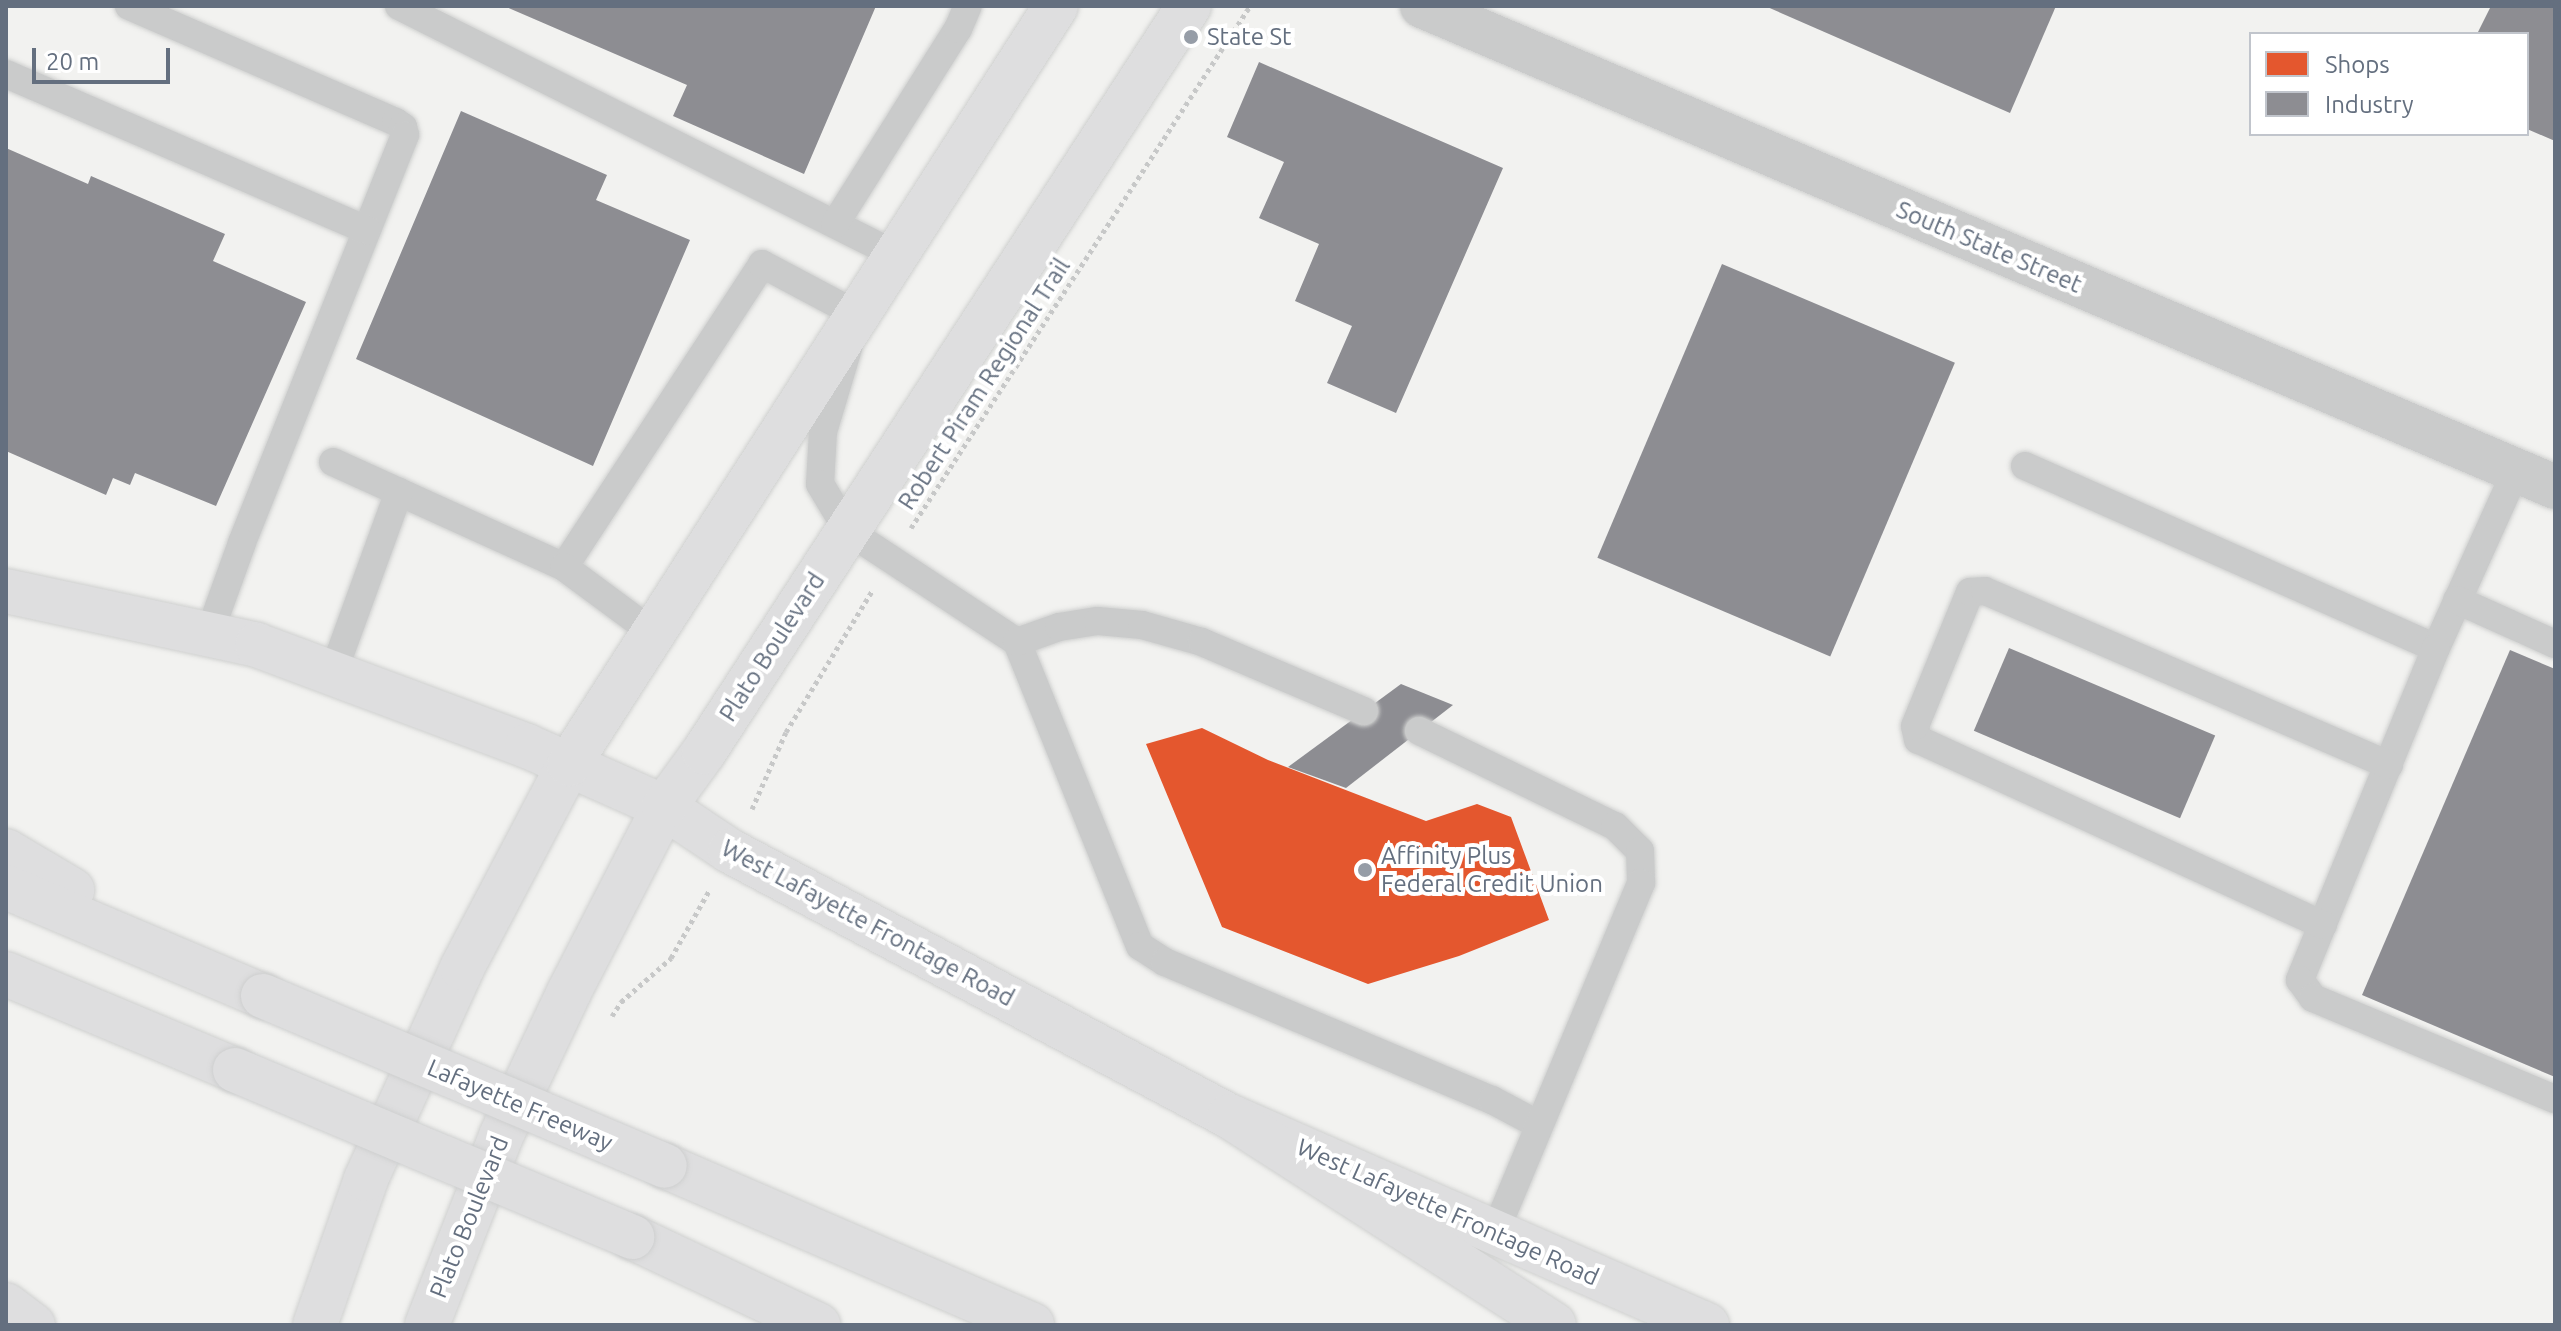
<!DOCTYPE html>
<html>
<head>
<meta charset="utf-8">
<style>
	body { margin:0 }
	#map { position:relative; width:2561px; height:1331px; overflow:hidden; background:#f2f2f0; font-family:Ubuntu,sans-serif }
	div>[style] { position:absolute }
	.shops>* { inset:0; background:#e4572e }
	.industry>* { inset:0; background:#8d8d92; transform-origin:0 0 }
	.path>* { height:5px; margin-top:-2.5px; transform-origin:0; background:repeating-linear-gradient(90deg,#c7c8c8 0 4px,transparent 0 8px) }
	.roads { filter:drop-shadow(0 0 2px #cfd0cf) drop-shadow(0 0 2px #cfd0cf) }
	.lane>* { height:28px; margin:-14px; padding:0 14px; transform-origin:14px; border-radius:14px; background:#cacbcb }
	.street>* { height:44px; margin:-22px; padding:0 22px; transform-origin:22px; border-radius:22px; background:#cacbcb }
	.secondary>* { height:44px; margin:-22px; padding:0 22px; transform-origin:22px; border-radius:22px; background:#dededf }
	.highway>* { height:44px; margin:-22px; padding:0 22px; transform-origin:22px; border-radius:22px; background:#dededf }
	.bridges { filter:drop-shadow(0 0 2px #cecfcf) drop-shadow(0 0 2px #cecfcf) }
	.highway-bridge>* { height:44px; margin:-22px; padding:0 22px; transform-origin:22px; border-radius:22px; background:#dededf }
	.dots>* { width:22px; height:22px; translate:-50% -50%; box-sizing:border-box; border:4px solid #fff; border-radius:50% }
	span { translate:-50% -50%; white-space:nowrap; text-align:center; line-height:1.15; -webkit-text-stroke:8px #fff; paint-order:stroke }
	.poi-label { font-size:24px; color:#646f7f }
	.left { translate:0 -50%; text-align:left }
	.street-label { font-size:24px; color:#646f7f }
	.frame { position:absolute; inset:0; border:8px solid #646f7f; pointer-events:none }
	.legend { position:absolute; left:2249px; top:32px; width:280px; height:104px; box-sizing:border-box; background:#fff; border:2px solid #c1c5cc; margin:0; padding:10px 14px; list-style:none; font-size:24px; color:#646f7f }
	.legend li { display:flex; align-items:center; gap:16px; height:40px }
	.legend b { width:40px; border:2px solid #c1c5cc }
	.scale { position:absolute; left:32px; top:48px; width:138px; height:36px; box-sizing:border-box; border:4px solid #646f7f; border-top:0; padding-left:10px; font-size:24px; line-height:28px; white-space:nowrap; color:#646f7f; -webkit-text-stroke:6px #fff; paint-order:stroke }
</style>
</head>
<body>
<div id="map">
	<div class="shops">
		<i style="clip-path:polygon(1202px 728px,1268px 760px,1426px 821px,1477px 804px,1511px 817px,1549px 920px,1459px 956px,1368px 984px,1222px 927px,1146px 744px)"></i>
	</div>
	<div class="industry">
		<i style="clip-path:polygon(504px 6px,876px 6px,804px 174px,673px 116px,687px 85px)"></i>
		<i style="clip-path:polygon(1765px 6px,2056px 6px,2010px 113px)"></i>
		<i style="clip-path:polygon(2491px 6px,2555px 6px,2555px 141px,2527px 129px,2527px 34px,2477px 34px)"></i>
		<i style="clip-path:polygon(1259px 62px,1503px 168px,1396px 413px,1327px 383px,1352px 326px,1295px 301px,1319px 244px,1259px 218px,1284px 162px,1227px 137px)"></i>
		<i style="clip-path:polygon(461px 111px,607px 175px,596px 200px,690px 240px,593px 466px,356px 359px)"></i>
		<i style="clip-path:polygon(6px 148px,88px 184px,91px 176px,225px 234px,213px 261px,306px 302px,216px 506px,135px 473px,130px 485px,113px 478px,106px 495px,6px 451px)"></i>
		<i style="left:1722px;top:264px;width:253px;height:319px;rotate:23deg"></i>
		<i style="left:2009px;top:648px;width:224px;height:90px;rotate:23deg"></i>
		<i style="clip-path:polygon(2510px 650px,2555px 669px,2555px 1077px,2362px 995px)"></i>
		<i style="clip-path:polygon(1401px 684px,1453px 705px,1346px 788px,1288px 767px)"></i>
	</div>
	<div class="path">
		<i style="left:911px;top:528px;width:622px;rotate:-57deg"></i>
		<i style="left:752px;top:809px;width:84px;rotate:-66.2deg"></i>
		<i style="left:786px;top:732px;width:165px;rotate:-58.6deg"></i>
		<i style="left:612px;top:1016px;width:17px;rotate:-57deg"></i>
		<i style="left:621px;top:1002px;width:67px;rotate:-41.3deg"></i>
		<i style="left:671px;top:958px;width:79px;rotate:-60.5deg"></i>
	</div>
	<div class="roads">
		<div class="lane">
			<i style="left:129px;top:6px;width:291px;rotate:23.5deg"></i>
			<i style="left:396px;top:122px;width:9px;rotate:36deg"></i>
			<i style="left:403px;top:127px;width:8px;rotate:76deg"></i>
			<i style="left:405px;top:135px;width:439px;rotate:111.8deg"></i>
			<i style="left:242px;top:543px;width:97px;rotate:109.9deg"></i>
			<i style="left:399px;top:6px;width:556px;rotate:26.61deg"></i>
			<i style="left:6px;top:74px;width:393px;rotate:23.4deg"></i>
			<i style="left:835px;top:224px;width:231px;rotate:-57.8deg"></i>
			<i style="left:958px;top:29px;width:25px;rotate:-67deg"></i>
			<i style="left:333px;top:462px;width:254px;rotate:24.4deg"></i>
			<i style="left:564px;top:567px;width:362px;rotate:-56.8deg"></i>
			<i style="left:762px;top:264px;width:109px;rotate:28deg"></i>
			<i style="left:858px;top:315px;width:122px;rotate:106.7deg"></i>
			<i style="left:823px;top:432px;width:52px;rotate:93.3deg"></i>
			<i style="left:820px;top:484px;width:55px;rotate:59.2deg"></i>
			<i style="left:848px;top:531px;width:202px;rotate:33.3deg"></i>
			<i style="left:1017px;top:642px;width:328px;rotate:68deg"></i>
			<i style="left:1140px;top:946px;width:30px;rotate:33deg"></i>
			<i style="left:1165px;top:962px;width:355px;rotate:22.9deg"></i>
			<i style="left:1492px;top:1100px;width:53px;rotate:28deg"></i>
			<i style="left:2025px;top:466px;width:449px;rotate:23.9deg"></i>
			<i style="left:2436px;top:648px;width:194px;rotate:-65.7deg"></i>
			<i style="left:564px;top:567px;width:109px;rotate:36.5deg"></i>
			<i style="left:2457px;top:600px;width:107px;rotate:24.2deg"></i>
			<i style="left:1017px;top:642px;width:45px;rotate:-19.7deg"></i>
			<i style="left:1059px;top:627px;width:39px;rotate:-9deg"></i>
			<i style="left:1098px;top:621px;width:44px;rotate:5.2deg"></i>
			<i style="left:1142px;top:625px;width:62px;rotate:15.8deg"></i>
			<i style="left:1202px;top:642px;width:176px;rotate:23.1deg"></i>
			<i style="left:2436px;top:648px;width:359px;rotate:112.3deg"></i>
			<i style="left:2300px;top:980px;width:22px;rotate:54deg"></i>
			<i style="left:2313px;top:998px;width:262px;rotate:22.7deg"></i>
			<i style="left:333px;top:673px;width:193px;rotate:-70deg"></i>
			<i style="left:1419px;top:731px;width:218px;rotate:25.9deg"></i>
			<i style="left:1615px;top:826px;width:35px;rotate:45deg"></i>
			<i style="left:1640px;top:851px;width:32px;rotate:88deg"></i>
			<i style="left:1641px;top:883px;width:378px;rotate:112.7deg"></i>
			<i style="left:2323px;top:925px;width:445px;rotate:-155.4deg"></i>
			<i style="left:1918px;top:740px;width:14px;rotate:-102deg"></i>
			<i style="left:1915px;top:726px;width:145px;rotate:-67.7deg"></i>
			<i style="left:1970px;top:592px;width:15px;rotate:-4deg"></i>
			<i style="left:1985px;top:591px;width:440px;rotate:23.3deg"></i>
		</div>
		<div class="street">
			<i style="left:1422px;top:6px;width:1231px;rotate:23deg"></i>
		</div>
		<div class="secondary">
			<i style="left:6px;top:591px;width:257px;rotate:12.1deg"></i>
			<i style="left:257px;top:645px;width:288px;rotate:20.5deg"></i>
			<i style="left:527px;top:746px;width:150px;rotate:24deg"></i>
			<i style="left:664px;top:807px;width:79px;rotate:33.7deg"></i>
			<i style="left:730px;top:851px;width:565px;rotate:27.97deg"></i>
			<i style="left:1229px;top:1116px;width:522px;rotate:23.62deg"></i>
			<i style="left:6px;top:1305px;width:34px;rotate:37deg"></i>
			<i style="left:315px;top:1325px;width:155px;rotate:-70.7deg"></i>
			<i style="left:366px;top:1179px;width:232px;rotate:-65.5deg"></i>
			<i style="left:462px;top:968px;width:230px;rotate:-62.3deg"></i>
			<i style="left:569px;top:764px;width:901px;rotate:-57.28deg"></i>
			<i style="left:427px;top:1325px;width:203px;rotate:-68.6deg"></i>
			<i style="left:501px;top:1136px;width:159px;rotate:-64.7deg"></i>
			<i style="left:569px;top:992px;width:208px;rotate:-62.8deg"></i>
			<i style="left:664px;top:807px;width:68px;rotate:-54deg"></i>
			<i style="left:704px;top:752px;width:890px;rotate:-56.97deg"></i>
		</div>
		<div class="highway">
			<i style="left:6px;top:851px;width:77px;rotate:30.6deg"></i>
			<i style="left:6px;top:887px;width:279px;rotate:23deg"></i>
			<i style="left:6px;top:974px;width:248px;rotate:22.7deg"></i>
			<i style="left:1229px;top:1116px;width:386px;rotate:32.7deg"></i>
			<i style="left:665px;top:1166px;width:400px;rotate:23.4deg"></i>
			<i style="left:632px;top:1237px;width:206px;rotate:25.3deg"></i>
		</div>
	</div>
	<div class="bridges">
		<div class="highway-bridge">
			<i style="left:263px;top:996px;width:436px;rotate:22.9deg"></i>
			<i style="left:235px;top:1070px;width:431px;rotate:22.8deg"></i>
		</div>
	</div>
	<div class="dots">
		<i style="left:1191px;top:37px;background:#969da7"></i>
		<i style="left:1365px;top:870px;background:#969da7"></i>
	</div>
	<div class="poi-label">
		<span class="left" style="left:1207px;top:37px">State St</span>
		<span class="left" style="left:1381px;top:870px">Affinity Plus<br>Federal Credit Union</span>
	</div>
	<div class="street-label">
		<span style="left:1989px;top:247px;rotate:23deg">South State Street</span>
		<span style="left:984px;top:384px;rotate:-57deg">Robert Piram Regional Trail</span>
		<span style="left:772px;top:647px;rotate:-57deg">Plato Boulevard</span>
		<span style="left:868px;top:923px;rotate:28deg">West Lafayette Frontage Road</span>
		<span style="left:520px;top:1105px;rotate:23deg">Lafayette Freeway</span>
		<span style="left:1448px;top:1212px;rotate:24deg">West Lafayette Frontage Road</span>
		<span style="left:469px;top:1217px;rotate:-68deg">Plato Boulevard</span>
	</div>
	<div class="frame"></div>
	<ul class="legend">
	<li><b style="height:22px;background:#e4572e"></b>Shops</li>
	<li><b style="height:22px;background:#8d8d92"></b>Industry</li>
	</ul>
	<div class="scale">20 m</div>
</div>
</body>
</html>
